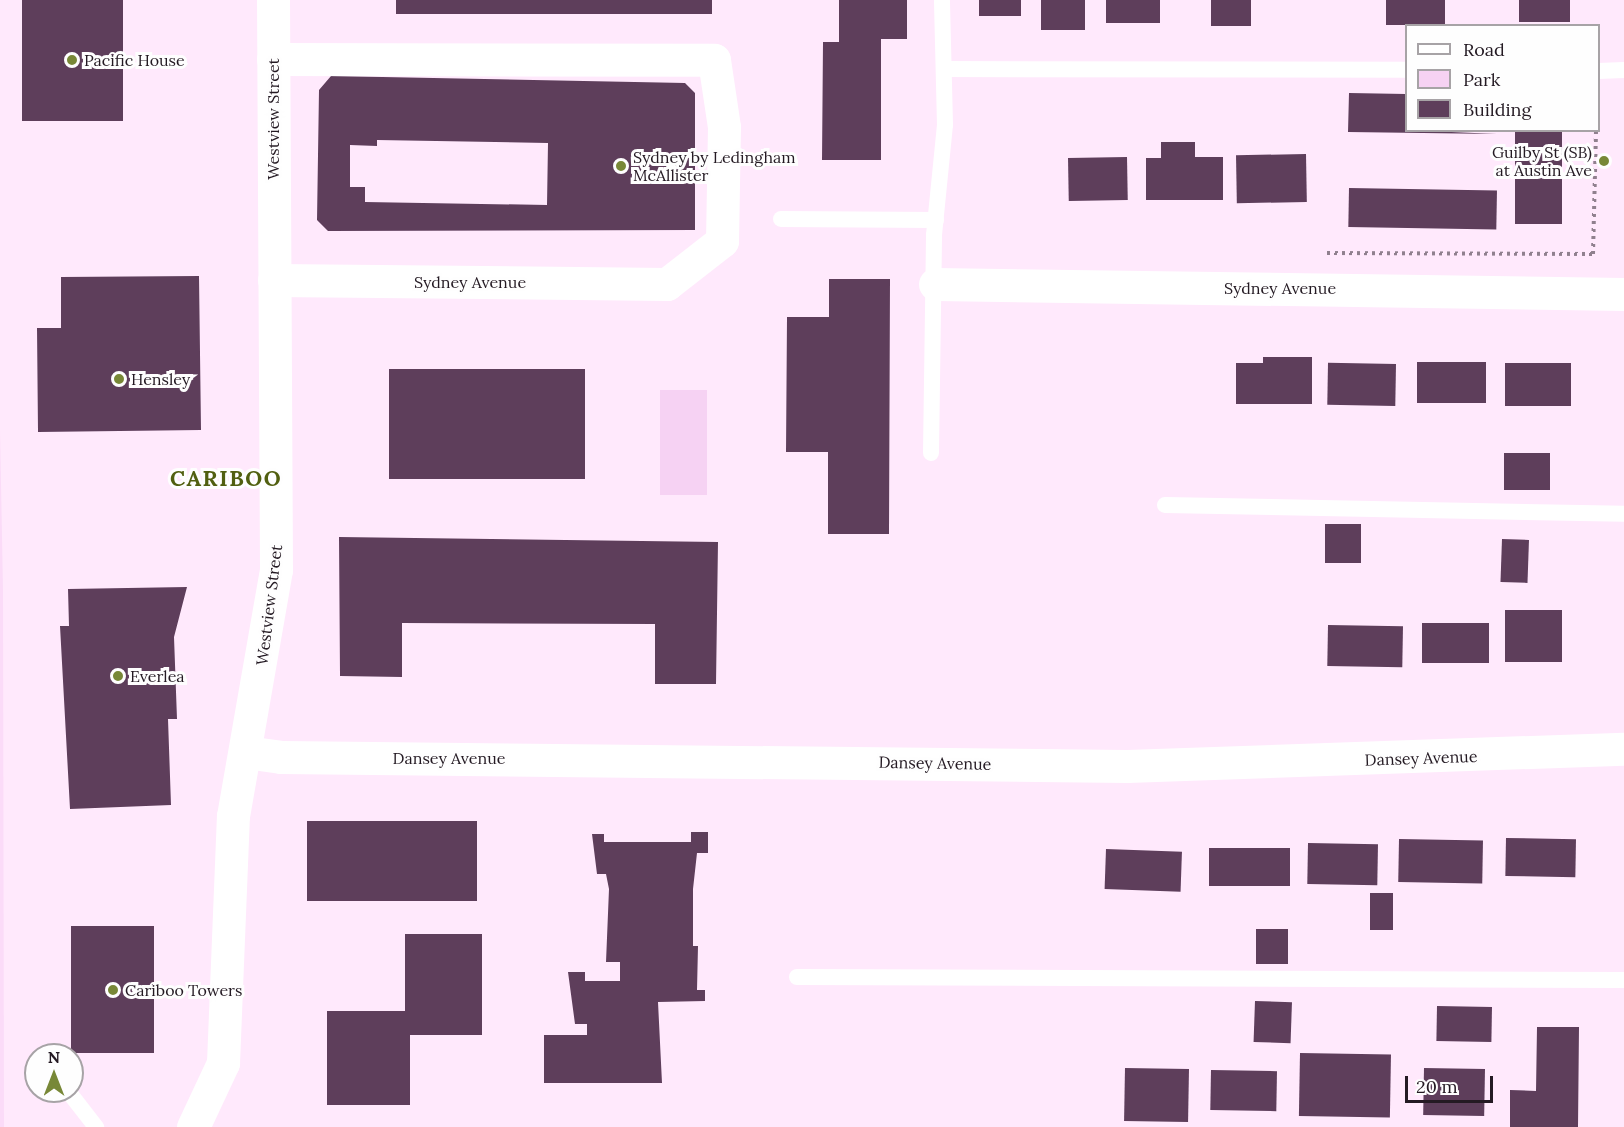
<!DOCTYPE html>
<html>
<head>
<meta charset="utf-8">
<style>
	body { margin:0 }
	#map { position:relative; width:1624px; height:1127px; overflow:hidden; background:#ffe9fc; font-family:Lora,serif }
	div>[style] { position:absolute }
	.built>* { inset:0; background:#fbdbf8 }
	.green>* { inset:0; background:#f6d2f3; transform-origin:0 0 }
	.building>* { inset:0; background:#5e3e5b; transform-origin:0 0 }
	.path>* { height:4px; margin-top:-2px; transform-origin:0; background:repeating-linear-gradient(90deg,#90808e 0 3px,transparent 0 7.5px) }
	.lane>* { height:16px; margin:-8px; padding:0 8px; transform-origin:8px; border-radius:8px; background:#fff }
	.street>* { height:33px; margin:-16.5px; padding:0 16.5px; transform-origin:16.5px; border-radius:16.5px; background:#fff }
	.secondary>* { height:33px; margin:-16.5px; padding:0 16.5px; transform-origin:16.5px; border-radius:16.5px; background:#fff }
	.dots>* { width:16px; height:16px; translate:-50% -50%; box-sizing:border-box; border:3px solid #fefefe; border-radius:50% }
	span { translate:-50% -50%; white-space:nowrap; text-align:center; line-height:1.15; -webkit-text-stroke:6px #fefefe; paint-order:stroke }
	.poi-label { font-size:16px; color:#241a23 }
	.left { translate:0 -50%; text-align:left }
	.right { translate:-100% -50%; text-align:right }
	.street-label { font-size:16px; color:#241a23 }
	.district-label { font-size:22px; color:#515f10; font-weight:700; letter-spacing:1.5px }
	.legend { position:absolute; left:1405px; top:24px; width:195px; height:108px; box-sizing:border-box; background:#fefefe; border:2px solid #a7a3a6; margin:0; padding:8px 10px; list-style:none; font-size:18px; color:#241a23 }
	.legend li { display:flex; align-items:center; gap:12px; height:30px }
	.legend b { width:30px; border:2px solid #a7a3a6 }
	.north { position:absolute; left:24px; top:1043px; width:60px; height:60px; box-sizing:border-box; background:#fefefe; border:2px solid #a7a3a6; border-radius:50%; rotate:0deg; font-size:16px; font-weight:700; line-height:24px; text-align:center; color:#241a23 }
	.north::after { content:''; display:block; margin:auto; width:21px; height:27px; background:#788837; clip-path:polygon(50% 0,100% 100%,50% 72%,0 100%) }
	.scale { position:absolute; left:1405px; top:1076px; width:88px; height:27px; box-sizing:border-box; border:3px solid #241a23; border-top:0; padding-left:8px; font-size:18px; line-height:21px; white-space:nowrap; color:#241a23; -webkit-text-stroke:4px #fefefe; paint-order:stroke }
</style>
</head>
<body>
<div id="map">
	<div class="built">
		<i style="clip-path:polygon(0 430px,3px 590px,4px 1127px,0 1127px)"></i>
	</div>
	<div class="green">
		<i style="left:660px;top:390px;width:47px;height:105px"></i>
	</div>
	<div class="building">
		<i style="left:22px;top:0;width:101px;height:121px"></i>
		<i style="left:396px;top:0;width:316px;height:14px"></i>
		<i style="clip-path:polygon(839px 0,907px 0,907px 39px,881px 39px,881px 160px,822px 160px,823px 42px,839px 42px)"></i>
		<i style="left:979px;top:0;width:42px;height:16px"></i>
		<i style="left:1041px;top:0;width:44px;height:30px"></i>
		<i style="left:1106px;top:0;width:54px;height:23px"></i>
		<i style="left:1211px;top:0;width:40px;height:26px"></i>
		<i style="left:1386px;top:0;width:59px;height:25px"></i>
		<i style="left:1519px;top:0;width:51px;height:22px"></i>
		<i style="clip-path:polygon(evenodd,331px 76px,685px 83px,695px 93px,695px 230px,328px 231px,317px 220px,319px 90px,331px 76px,377px 140px,548px 143px,547px 205px,365px 202px,365px 187px,350px 187px,350px 145px,377px 146px,377px 140px)"></i>
		<i style="clip-path:polygon(1349px 93px,1406px 94px,1406px 130px,1497px 134px,1348px 132px)"></i>
		<i style="left:1515px;top:130px;width:47px;height:94px"></i>
		<i style="clip-path:polygon(1161px 142px,1195px 142px,1195px 157px,1223px 157px,1223px 200px,1146px 200px,1146px 158px,1161px 158px)"></i>
		<i style="left:1306px;top:154px;width:48px;height:70px;rotate:89deg"></i>
		<i style="left:1127px;top:157px;width:43px;height:59px;rotate:89deg"></i>
		<i style="left:1349px;top:188px;width:148px;height:39px;rotate:1deg"></i>
		<i style="clip-path:polygon(199px 276px,201px 430px,38px 432px,37px 328px,61px 328px,61px 277px)"></i>
		<i style="clip-path:polygon(829px 279px,890px 279px,889px 534px,828px 534px,828px 452px,786px 452px,787px 317px,829px 317px)"></i>
		<i style="clip-path:polygon(1263px 357px,1312px 357px,1312px 404px,1236px 404px,1236px 363px,1263px 363px)"></i>
		<i style="left:1417px;top:362px;width:69px;height:41px"></i>
		<i style="left:1505px;top:363px;width:66px;height:43px"></i>
		<i style="left:1396px;top:364px;width:42px;height:68px;rotate:91deg"></i>
		<i style="left:389px;top:369px;width:196px;height:110px"></i>
		<i style="left:1504px;top:453px;width:46px;height:37px"></i>
		<i style="left:1325px;top:524px;width:36px;height:39px"></i>
		<i style="clip-path:polygon(339px 537px,718px 542px,716px 684px,655px 684px,655px 624px,402px 623px,402px 677px,340px 676px)"></i>
		<i style="left:1502px;top:539px;width:27px;height:43px;rotate:2deg"></i>
		<i style="clip-path:polygon(187px 587px,174px 637px,177px 719px,168px 719px,171px 805px,70px 809px,60px 626px,69px 626px,68px 589px)"></i>
		<i style="left:1505px;top:610px;width:57px;height:52px"></i>
		<i style="left:1422px;top:623px;width:67px;height:40px"></i>
		<i style="left:1328px;top:625px;width:75px;height:41px;rotate:1deg"></i>
		<i style="left:307px;top:821px;width:170px;height:80px"></i>
		<i style="clip-path:polygon(691px 832px,708px 832px,708px 853px,697px 853px,693px 889px,693px 946px,698px 946px,697px 990px,705px 990px,705px 1001px,658px 1002px,662px 1083px,544px 1083px,544px 1035px,587px 1035px,587px 1024px,575px 1024px,568px 972px,585px 972px,585px 981px,620px 981px,620px 962px,606px 962px,609px 889px,606px 874px,597px 874px,592px 834px,604px 834px,604px 842px,691px 842px)"></i>
		<i style="left:1506px;top:838px;width:70px;height:38px;rotate:1deg"></i>
		<i style="left:1399px;top:839px;width:84px;height:43px;rotate:1deg"></i>
		<i style="left:1308px;top:843px;width:70px;height:41px;rotate:1deg"></i>
		<i style="left:1209px;top:848px;width:81px;height:38px"></i>
		<i style="left:1106px;top:849px;width:76px;height:40px;rotate:2deg"></i>
		<i style="left:1370px;top:893px;width:23px;height:37px"></i>
		<i style="left:154px;top:926px;width:127px;height:83px;rotate:90deg"></i>
		<i style="left:1256px;top:929px;width:32px;height:35px"></i>
		<i style="clip-path:polygon(405px 934px,482px 934px,482px 1035px,410px 1035px,410px 1105px,327px 1105px,327px 1011px,405px 1011px)"></i>
		<i style="left:1255px;top:1001px;width:37px;height:41px;rotate:2deg"></i>
		<i style="left:1437px;top:1006px;width:55px;height:35px;rotate:1deg"></i>
		<i style="clip-path:polygon(1537px 1027px,1579px 1027px,1578px 1127px,1510px 1127px,1510px 1090px,1536px 1091px)"></i>
		<i style="left:1300px;top:1053px;width:91px;height:63px;rotate:1deg"></i>
		<i style="left:1125px;top:1068px;width:64px;height:53px;rotate:1deg"></i>
		<i style="left:1424px;top:1068px;width:61px;height:47px;rotate:1deg"></i>
		<i style="left:1211px;top:1070px;width:66px;height:40px;rotate:1deg"></i>
	</div>
	<div class="path">
		<i style="left:1327px;top:253px;width:266px;rotate:0.2deg"></i>
		<i style="left:1593px;top:254px;width:124px;rotate:-88.6deg"></i>
	</div>
	<div class="lane">
		<i style="left:944px;top:69px;width:462px;rotate:0.1deg"></i>
		<i style="left:1598px;top:71px;width:26px;rotate:-2deg"></i>
		<i style="left:781px;top:219px;width:155px;rotate:0.4deg"></i>
		<i style="left:931px;top:453px;width:218px;rotate:-89.2deg"></i>
		<i style="left:934px;top:235px;width:111px;rotate:-84.3deg"></i>
		<i style="left:945px;top:125px;width:125px;rotate:-91.4deg"></i>
		<i style="left:1165px;top:505px;width:459px;rotate:1.1deg"></i>
		<i style="left:797px;top:977px;width:827px;rotate:0.21deg"></i>
		<i style="left:68px;top:1091px;width:46px;rotate:52.1deg"></i>
	</div>
	<div class="street">
		<i style="left:273px;top:59px;width:441px;rotate:0.1deg"></i>
		<i style="left:714px;top:60px;width:68px;rotate:81.5deg"></i>
		<i style="left:724px;top:127px;width:114px;rotate:91deg"></i>
		<i style="left:722px;top:241px;width:70px;rotate:142deg"></i>
		<i style="left:667px;top:284px;width:393px;rotate:-179.4deg"></i>
		<i style="left:935px;top:284px;width:689px;rotate:0.83deg"></i>
		<i style="left:246px;top:752px;width:35px;rotate:8deg"></i>
		<i style="left:281px;top:757px;width:846px;rotate:0.61deg"></i>
		<i style="left:1127px;top:766px;width:497px;rotate:-2deg"></i>
	</div>
	<div class="secondary">
		<i style="left:193px;top:1127px;width:71px;rotate:-64.9deg"></i>
		<i style="left:223px;top:1063px;width:247px;rotate:-87.7deg"></i>
		<i style="left:233px;top:816px;width:250px;rotate:-80.1deg"></i>
		<i style="left:276px;top:570px;width:570px;rotate:-90.3deg"></i>
	</div>
	<div class="dots">
		<i style="left:72px;top:60px;background:#788837"></i>
		<i style="left:1604px;top:161px;background:#788837"></i>
		<i style="left:621px;top:166px;background:#788837"></i>
		<i style="left:119px;top:379px;background:#788837"></i>
		<i style="left:118px;top:676px;background:#788837"></i>
		<i style="left:113px;top:990px;background:#788837"></i>
	</div>
	<div class="poi-label">
		<span class="left" style="left:84px;top:60px">Pacific House</span>
		<span class="right" style="left:1592px;top:161px">Guilby St (SB)<br>at Austin Ave</span>
		<span class="left" style="left:633px;top:166px">Sydney by Ledingham<br>McAllister</span>
		<span class="left" style="left:131px;top:379px">Hensley</span>
		<span class="left" style="left:130px;top:676px">Everlea</span>
		<span class="left" style="left:125px;top:990px">Cariboo Towers</span>
	</div>
	<div class="street-label">
		<span style="left:273px;top:119px;rotate:-90deg">Westview Street</span>
		<span style="left:470px;top:282px">Sydney Avenue</span>
		<span style="left:1280px;top:288px">Sydney Avenue</span>
		<span style="left:269px;top:605px;rotate:-83deg">Westview Street</span>
		<span style="left:449px;top:758px">Dansey Avenue</span>
		<span style="left:1421px;top:758px;rotate:-2deg">Dansey Avenue</span>
		<span style="left:935px;top:763px;rotate:1deg">Dansey Avenue</span>
	</div>
	<div class="district-label">
		<span style="left:226px;top:479px">CARIBOO</span>
	</div>
	<ul class="legend">
	<li><b style="height:8px;background:#fff"></b>Road</li>
	<li><b style="height:16px;background:#f6d2f3"></b>Park</li>
	<li><b style="height:16px;background:#5e3e5b"></b>Building</li>
	</ul>
	<div class="north">N</div>
	<div class="scale">20 m</div>
</div>
</body>
</html>
